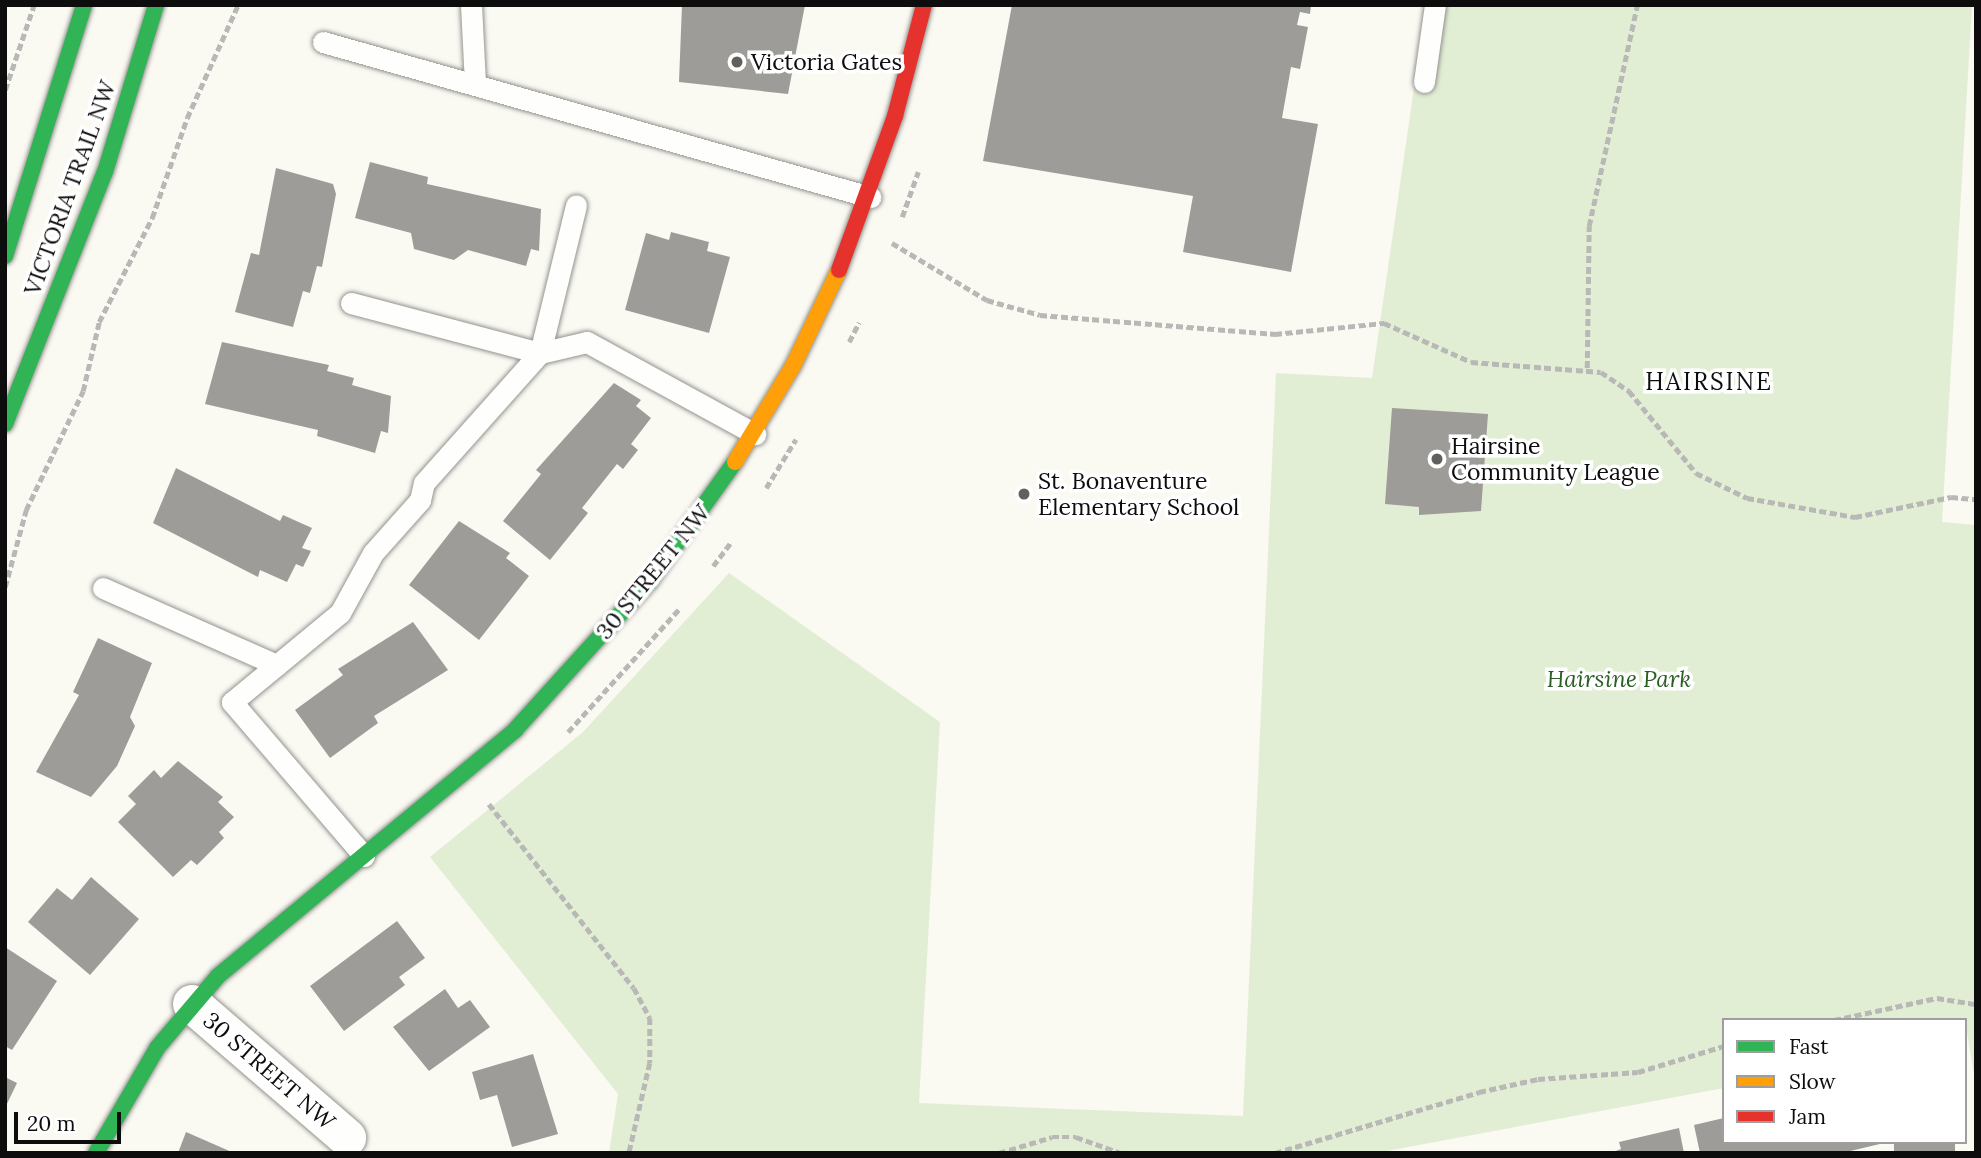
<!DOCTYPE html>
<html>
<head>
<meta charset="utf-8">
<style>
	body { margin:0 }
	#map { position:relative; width:1981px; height:1158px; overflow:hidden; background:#faf9f2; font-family:Lora,serif }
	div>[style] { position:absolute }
	.green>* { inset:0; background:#e1eed4 }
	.building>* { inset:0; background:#9d9c98; transform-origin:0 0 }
	.path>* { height:4.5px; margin-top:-2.25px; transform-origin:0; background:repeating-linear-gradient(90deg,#b8b8b6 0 7px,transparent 0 10.5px) }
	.roads { filter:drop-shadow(0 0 2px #949390) drop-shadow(0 0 2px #949390) }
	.lane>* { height:21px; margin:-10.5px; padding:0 10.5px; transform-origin:10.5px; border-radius:10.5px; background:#fefefd }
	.street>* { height:38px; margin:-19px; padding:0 19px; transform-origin:19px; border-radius:19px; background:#fefefd }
	.fast>* { height:16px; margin:-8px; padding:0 8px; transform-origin:8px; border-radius:8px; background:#30b455 }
	.slow>* { height:16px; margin:-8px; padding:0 8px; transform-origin:8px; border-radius:8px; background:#ff9f0a }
	.jam>* { height:16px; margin:-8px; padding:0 8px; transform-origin:8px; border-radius:8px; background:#e5322d }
	.dots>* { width:19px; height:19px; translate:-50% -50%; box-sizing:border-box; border:4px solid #fff; border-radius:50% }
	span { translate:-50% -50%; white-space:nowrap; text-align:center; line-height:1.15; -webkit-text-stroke:7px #fff; paint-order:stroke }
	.poi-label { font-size:23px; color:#0d0d0d }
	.left { translate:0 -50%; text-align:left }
	.street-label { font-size:23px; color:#0d0d0d }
	.park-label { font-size:23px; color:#2b5e24; font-style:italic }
	.neighbourhood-label { font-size:24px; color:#0d0d0d; letter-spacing:2px }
	.frame { position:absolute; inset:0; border:7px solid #0d0d0d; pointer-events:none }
	.legend { position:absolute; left:1722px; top:1018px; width:245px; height:126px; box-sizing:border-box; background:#fff; border:2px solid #9e9e9e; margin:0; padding:9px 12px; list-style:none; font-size:21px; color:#0d0d0d }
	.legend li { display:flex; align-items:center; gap:14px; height:35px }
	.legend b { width:35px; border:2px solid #9e9e9e }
	.scale { position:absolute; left:14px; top:1112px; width:107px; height:32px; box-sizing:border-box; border:4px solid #0d0d0d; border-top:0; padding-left:9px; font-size:21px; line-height:24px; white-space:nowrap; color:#0d0d0d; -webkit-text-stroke:5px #fff; paint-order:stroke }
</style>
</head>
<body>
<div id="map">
	<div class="green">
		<i style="clip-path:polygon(1426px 5px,1972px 5px,1942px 522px,1976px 525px,1976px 1087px,1965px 1020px,1724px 1020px,1724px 1088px,1376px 1153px,609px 1153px,618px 1094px,430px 857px,583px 732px,729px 573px,940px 722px,919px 1103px,1243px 1116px,1276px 373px,1372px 378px)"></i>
	</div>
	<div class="building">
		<i style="clip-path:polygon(682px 5px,805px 5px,788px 94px,679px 82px)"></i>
		<i style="clip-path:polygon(1012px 5px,1311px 5px,1310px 14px,1300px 12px,1297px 25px,1308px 27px,1300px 69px,1291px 67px,1282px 118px,1318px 124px,1291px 272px,1183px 252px,1193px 196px,983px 161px)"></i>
		<i style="clip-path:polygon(370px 162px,428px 177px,427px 184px,541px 209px,539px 251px,531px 249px,526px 266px,468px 250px,454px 260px,414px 249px,411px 233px,355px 218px)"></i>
		<i style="clip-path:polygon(276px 168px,333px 184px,336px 194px,322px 267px,317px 266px,310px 293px,303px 291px,293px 327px,235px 312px,251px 253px,259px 255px)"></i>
		<i style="clip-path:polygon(671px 232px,709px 242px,707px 251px,730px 257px,709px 333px,625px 310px,646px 233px,669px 240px)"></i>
		<i style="clip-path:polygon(222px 342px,329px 365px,327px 371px,354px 378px,352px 385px,391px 396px,388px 433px,381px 431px,375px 453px,317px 436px,318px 430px,205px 404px)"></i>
		<i style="clip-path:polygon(614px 383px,641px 400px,636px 406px,651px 418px,631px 444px,638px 450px,623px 469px,617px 464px,582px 508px,588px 513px,550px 560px,503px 521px,541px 474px,536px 470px)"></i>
		<i style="clip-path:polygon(1392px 408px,1488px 414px,1481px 511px,1419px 515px,1419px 507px,1385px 504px)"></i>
		<i style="clip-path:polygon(176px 468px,280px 521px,283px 515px,312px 528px,302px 548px,311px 551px,303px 567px,296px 564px,287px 582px,260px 570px,258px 577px,153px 523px)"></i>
		<i style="clip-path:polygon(459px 521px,510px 553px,506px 558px,529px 576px,479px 640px,409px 585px)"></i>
		<i style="clip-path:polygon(413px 622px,448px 670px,374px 716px,378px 723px,330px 758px,295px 710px,343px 675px,338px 669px)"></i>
		<i style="clip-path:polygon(98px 638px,152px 663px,130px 717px,135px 726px,117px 766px,91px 797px,36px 772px,79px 695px,73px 692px)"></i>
		<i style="clip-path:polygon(178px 761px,223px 797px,218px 802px,234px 817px,219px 832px,224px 838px,197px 865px,191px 860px,173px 877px,118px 822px,136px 804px,128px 796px,154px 770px,161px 778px)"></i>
		<i style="clip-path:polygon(91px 877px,139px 919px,90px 975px,28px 922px,57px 888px,72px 900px)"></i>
		<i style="clip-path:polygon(397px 921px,425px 958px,399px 977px,405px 985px,344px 1031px,310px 986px)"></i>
		<i style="clip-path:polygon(5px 947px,57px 981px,12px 1050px,5px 1046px)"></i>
		<i style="clip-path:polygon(445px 989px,458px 1008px,470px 1000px,490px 1027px,429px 1071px,393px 1027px)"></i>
		<i style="clip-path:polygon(533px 1054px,558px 1134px,512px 1147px,497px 1095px,480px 1100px,472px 1072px)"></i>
		<i style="clip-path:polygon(5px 1077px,17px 1083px,5px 1108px)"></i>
		<i style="clip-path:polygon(1724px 1118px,1724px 1142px,1884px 1143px,1842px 1153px,1700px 1153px,1694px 1125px)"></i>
		<i style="clip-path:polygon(1679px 1128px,1684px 1153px,1610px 1153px,1621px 1149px,1619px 1142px)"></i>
		<i style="clip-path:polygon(186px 1132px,234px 1153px,178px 1153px)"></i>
		<i style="left:1894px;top:1142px;width:61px;height:12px"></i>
	</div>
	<div class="path">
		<i style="left:5px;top:90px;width:90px;rotate:-71.2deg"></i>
		<i style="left:902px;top:217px;width:48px;rotate:-70.4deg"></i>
		<i style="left:892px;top:243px;width:111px;rotate:31deg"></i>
		<i style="left:987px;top:300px;width:55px;rotate:15.8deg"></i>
		<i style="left:1040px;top:315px;width:236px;rotate:4.6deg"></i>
		<i style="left:1275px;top:334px;width:110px;rotate:-5.8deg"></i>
		<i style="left:1384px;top:323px;width:95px;rotate:24.1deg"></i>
		<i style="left:1471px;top:362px;width:130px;rotate:4.4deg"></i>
		<i style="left:1601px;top:372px;width:34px;rotate:34deg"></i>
		<i style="left:1629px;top:391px;width:106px;rotate:50.7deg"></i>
		<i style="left:1696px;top:473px;width:57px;rotate:26.1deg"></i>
		<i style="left:1747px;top:498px;width:110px;rotate:10deg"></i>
		<i style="left:1855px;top:517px;width:98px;rotate:-11.8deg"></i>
		<i style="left:1951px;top:497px;width:25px;rotate:5deg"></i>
		<i style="left:849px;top:342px;width:22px;rotate:-63deg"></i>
		<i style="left:1587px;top:368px;width:142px;rotate:-89.2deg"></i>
		<i style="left:1589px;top:226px;width:226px;rotate:-77.7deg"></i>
		<i style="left:766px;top:488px;width:57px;rotate:-58.5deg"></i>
		<i style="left:713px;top:566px;width:30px;rotate:-53deg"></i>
		<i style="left:5px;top:587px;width:80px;rotate:-74.7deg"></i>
		<i style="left:26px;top:510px;width:132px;rotate:-64.4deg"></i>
		<i style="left:83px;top:391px;width:71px;rotate:-76.9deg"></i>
		<i style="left:99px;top:322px;width:117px;rotate:-63deg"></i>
		<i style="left:152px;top:218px;width:106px;rotate:-70.7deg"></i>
		<i style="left:187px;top:118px;width:124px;rotate:-65.7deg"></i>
		<i style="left:568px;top:732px;width:166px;rotate:-47.9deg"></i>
		<i style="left:489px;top:804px;width:234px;rotate:51.8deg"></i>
		<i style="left:634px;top:988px;width:34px;rotate:62deg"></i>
		<i style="left:650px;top:1018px;width:45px;rotate:90deg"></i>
		<i style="left:650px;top:1063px;width:92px;rotate:103.1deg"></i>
		<i style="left:1834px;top:1020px;width:105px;rotate:-12.1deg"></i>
		<i style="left:1937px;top:998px;width:39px;rotate:9deg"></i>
		<i style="left:999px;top:1153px;width:55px;rotate:-16.8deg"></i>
		<i style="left:1052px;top:1137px;width:24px"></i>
		<i style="left:1076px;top:1137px;width:48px;rotate:19.6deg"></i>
		<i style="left:1275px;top:1153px;width:213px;rotate:-16.6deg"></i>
		<i style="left:1479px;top:1092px;width:60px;rotate:-12.4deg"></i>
		<i style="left:1538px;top:1079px;width:100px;rotate:-4deg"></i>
		<i style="left:1638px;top:1072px;width:90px;rotate:-16.8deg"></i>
	</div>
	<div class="roads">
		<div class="lane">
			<i style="left:471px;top:5px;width:80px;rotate:87.1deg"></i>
			<i style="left:323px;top:42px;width:569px;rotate:15.82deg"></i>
			<i style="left:1424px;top:82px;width:78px;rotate:-81.9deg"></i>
			<i style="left:351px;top:303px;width:196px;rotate:14.8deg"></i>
			<i style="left:540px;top:353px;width:48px;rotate:-13.2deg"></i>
			<i style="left:587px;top:342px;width:192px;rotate:28.7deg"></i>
			<i style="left:103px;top:588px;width:190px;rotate:23.9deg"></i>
			<i style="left:364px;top:856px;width:203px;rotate:-130.6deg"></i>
			<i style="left:232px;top:702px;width:140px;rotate:-39.5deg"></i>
			<i style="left:340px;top:613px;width:68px;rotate:-61.2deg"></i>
			<i style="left:373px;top:553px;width:71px;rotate:-48.4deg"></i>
			<i style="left:420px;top:500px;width:17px;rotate:-77deg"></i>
			<i style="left:424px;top:483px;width:174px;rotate:-48.3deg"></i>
			<i style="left:540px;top:353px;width:152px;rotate:-76.3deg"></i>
		</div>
		<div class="street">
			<i style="left:192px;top:1004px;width:205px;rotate:40.8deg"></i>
		</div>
		<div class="fast">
			<i style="left:5px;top:256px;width:263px;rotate:-72.5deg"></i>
			<i style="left:5px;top:424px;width:271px;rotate:-68.4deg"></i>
			<i style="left:105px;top:172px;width:175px;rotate:-73deg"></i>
			<i style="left:96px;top:1153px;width:121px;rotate:-59.8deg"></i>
			<i style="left:157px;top:1048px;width:94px;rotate:-49.7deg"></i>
			<i style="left:218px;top:976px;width:386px;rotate:-39.6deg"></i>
			<i style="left:515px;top:730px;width:201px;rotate:-47.8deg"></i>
			<i style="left:650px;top:581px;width:146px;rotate:-54.5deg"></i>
		</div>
		<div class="slow">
			<i style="left:735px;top:462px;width:112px;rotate:-58.9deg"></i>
			<i style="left:793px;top:366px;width:106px;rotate:-64.4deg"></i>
		</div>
		<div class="jam">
			<i style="left:839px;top:270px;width:164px;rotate:-70deg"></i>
			<i style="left:895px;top:116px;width:115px;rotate:-75.4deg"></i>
		</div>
	</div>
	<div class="dots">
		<i style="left:737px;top:62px;background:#60605d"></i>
		<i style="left:1437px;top:459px;background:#60605d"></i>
		<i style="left:1024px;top:494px;background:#60605d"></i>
	</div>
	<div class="poi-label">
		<span class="left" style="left:751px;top:62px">Victoria Gates</span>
		<span class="left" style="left:1451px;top:459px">Hairsine<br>Community League</span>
		<span class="left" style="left:1038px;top:494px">St. Bonaventure<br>Elementary School</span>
	</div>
	<div class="street-label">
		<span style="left:70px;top:188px;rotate:-70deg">VICTORIA TRAIL NW</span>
		<span style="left:653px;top:572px;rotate:-51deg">30 STREET NW</span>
		<span style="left:269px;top:1071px;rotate:41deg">30 STREET NW</span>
	</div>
	<div class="park-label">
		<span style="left:1619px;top:679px">Hairsine Park</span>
	</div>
	<div class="neighbourhood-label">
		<span style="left:1709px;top:382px">HAIRSINE</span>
	</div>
	<div class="frame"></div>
	<ul class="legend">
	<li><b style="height:9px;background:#30b455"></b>Fast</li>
	<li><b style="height:9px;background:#ff9f0a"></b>Slow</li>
	<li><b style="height:9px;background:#e5322d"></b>Jam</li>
	</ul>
	<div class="scale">20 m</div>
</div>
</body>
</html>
